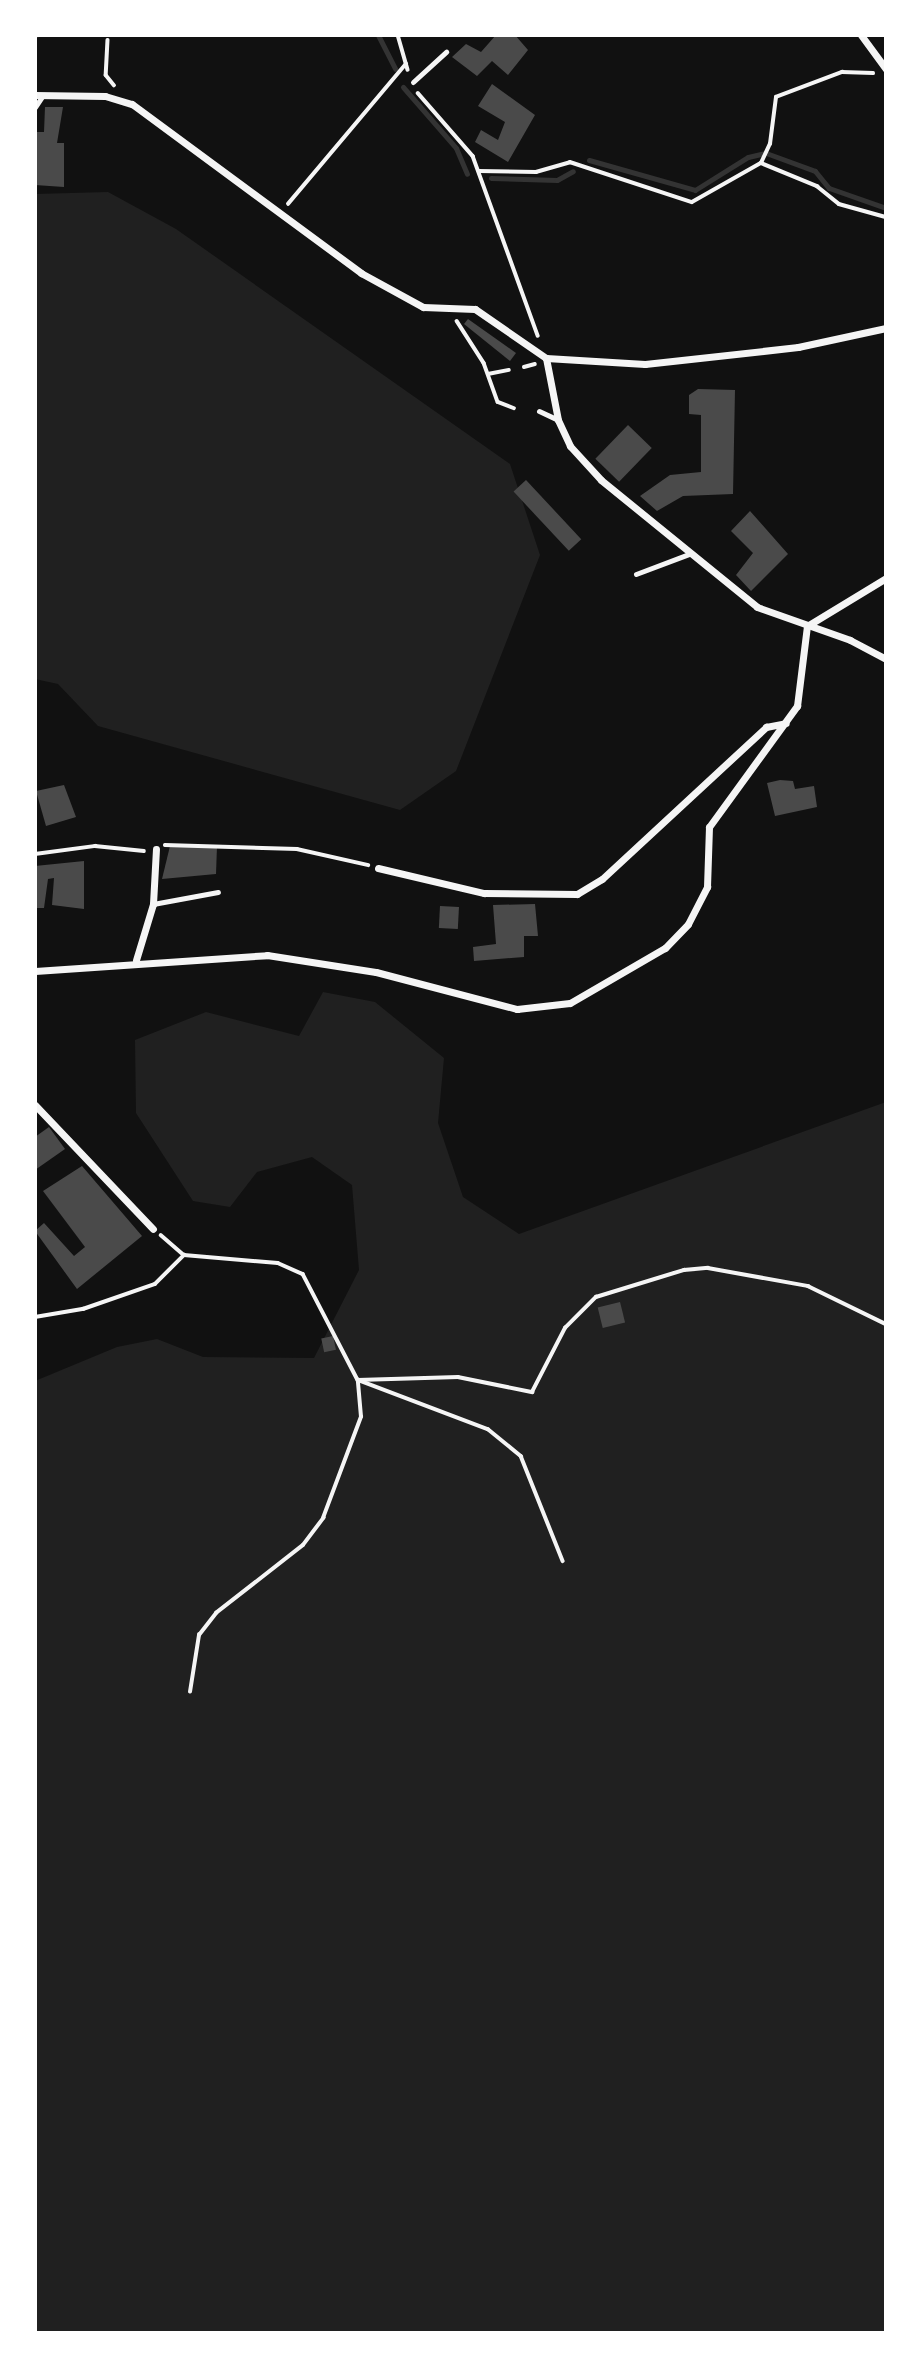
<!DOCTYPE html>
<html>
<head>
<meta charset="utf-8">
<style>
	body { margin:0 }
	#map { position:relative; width:921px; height:2368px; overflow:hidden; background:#111; font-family:"Alegreya Sans",sans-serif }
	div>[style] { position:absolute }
	.green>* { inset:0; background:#202020 }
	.stream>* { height:5px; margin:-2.5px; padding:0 2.5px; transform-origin:2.5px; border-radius:2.5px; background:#333 }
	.building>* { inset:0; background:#4a4a4a; transform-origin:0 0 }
	.path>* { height:3.5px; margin:-1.75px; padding:0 1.75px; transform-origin:1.75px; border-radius:1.75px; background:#f5f5f5 }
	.service>* { height:5px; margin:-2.5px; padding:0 2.5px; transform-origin:2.5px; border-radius:2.5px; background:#f5f5f5 }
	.minor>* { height:7px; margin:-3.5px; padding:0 3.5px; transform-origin:3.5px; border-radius:3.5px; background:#f5f5f5 }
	span { translate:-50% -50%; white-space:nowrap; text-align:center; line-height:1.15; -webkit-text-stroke:7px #fff; paint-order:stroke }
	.frame { position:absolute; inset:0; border:37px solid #fff; pointer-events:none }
</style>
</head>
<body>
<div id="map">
	<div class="green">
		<i style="clip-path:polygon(108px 192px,176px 229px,510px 464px,540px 555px,456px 771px,400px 810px,98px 726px,58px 684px,35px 679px,35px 194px)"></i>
		<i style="clip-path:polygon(323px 992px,375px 1002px,444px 1058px,438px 1123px,463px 1197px,519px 1234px,886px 1102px,886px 2333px,35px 2333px,35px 1381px,117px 1347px,157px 1339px,203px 1357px,314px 1358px,359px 1270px,352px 1185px,312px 1157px,257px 1172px,230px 1207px,193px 1201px,136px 1113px,135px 1040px,206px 1012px,299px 1036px)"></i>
	</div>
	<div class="stream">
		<i style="left:35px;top:35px;width:1px"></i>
		<i style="left:378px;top:35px;width:38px;rotate:63deg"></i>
		<i style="left:403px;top:87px;width:81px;rotate:49deg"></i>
		<i style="left:456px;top:148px;width:28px;rotate:67deg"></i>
		<i style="left:589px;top:160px;width:110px;rotate:15.8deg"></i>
		<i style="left:695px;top:190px;width:62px;rotate:-31.9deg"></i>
		<i style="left:748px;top:157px;width:18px;rotate:-13deg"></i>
		<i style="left:766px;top:153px;width:52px;rotate:20.2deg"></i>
		<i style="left:815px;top:171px;width:22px;rotate:51deg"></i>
		<i style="left:829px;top:188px;width:60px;rotate:19.3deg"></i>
		<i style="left:491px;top:178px;width:66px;rotate:1.7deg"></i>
		<i style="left:557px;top:180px;width:18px;rotate:-29deg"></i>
	</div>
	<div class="building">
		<i style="clip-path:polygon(496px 35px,515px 35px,528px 50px,508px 75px,492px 61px,477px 76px,452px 57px,466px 44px,481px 52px)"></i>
		<i style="clip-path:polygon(492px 84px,535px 115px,508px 162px,475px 142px,481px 130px,498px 140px,505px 122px,478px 106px)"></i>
		<i style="clip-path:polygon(45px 107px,63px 107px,57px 143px,64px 143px,64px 187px,35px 185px,35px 132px,44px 132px)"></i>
		<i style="clip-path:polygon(468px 319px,516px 353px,510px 361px,464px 324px)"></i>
		<i style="clip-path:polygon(698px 389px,735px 390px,733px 494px,683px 496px,657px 511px,640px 496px,670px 475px,701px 472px,701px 415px,689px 414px,689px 395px)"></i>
		<i style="left:628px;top:425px;width:33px;height:47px;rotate:44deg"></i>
		<i style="left:526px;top:480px;width:81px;height:17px;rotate:47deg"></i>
		<i style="clip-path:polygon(750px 511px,788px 554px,751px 591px,736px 575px,753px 553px,731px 531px)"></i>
		<i style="clip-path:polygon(780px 780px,793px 781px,795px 789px,814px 786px,817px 807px,775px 816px,767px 783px)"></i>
		<i style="clip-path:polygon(64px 785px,76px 817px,46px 826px,36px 791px)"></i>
		<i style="clip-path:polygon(170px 846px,217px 846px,216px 874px,162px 879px)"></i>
		<i style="clip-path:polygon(84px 861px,84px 909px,52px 905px,54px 878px,48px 879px,44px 908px,35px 908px,35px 866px)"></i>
		<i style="clip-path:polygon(535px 904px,538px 936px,524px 936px,524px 957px,474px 961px,473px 947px,496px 944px,493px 905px)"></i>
		<i style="left:440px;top:906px;width:19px;height:22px;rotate:3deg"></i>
		<i style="clip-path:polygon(49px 1127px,65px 1149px,35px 1170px,35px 1137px)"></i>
		<i style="clip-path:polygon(82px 1166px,142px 1236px,77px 1289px,35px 1231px,44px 1223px,74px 1256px,85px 1247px,43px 1191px)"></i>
		<i style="left:620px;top:1302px;width:21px;height:23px;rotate:76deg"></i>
		<i style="left:333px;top:1336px;width:14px;height:12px;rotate:78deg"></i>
	</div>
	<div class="path">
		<i style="left:398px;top:35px;width:36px;rotate:74deg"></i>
		<i style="left:108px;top:40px;width:35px;rotate:93deg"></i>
		<i style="left:106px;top:75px;width:13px;rotate:51deg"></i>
		<i style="left:418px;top:93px;width:84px;rotate:48.9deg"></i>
		<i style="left:473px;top:156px;width:191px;rotate:70.1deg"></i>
		<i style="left:761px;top:163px;width:21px;rotate:-65deg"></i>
		<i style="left:770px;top:144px;width:47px;rotate:-82.7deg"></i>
		<i style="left:776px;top:97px;width:71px;rotate:-20.7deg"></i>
		<i style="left:842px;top:72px;width:31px;rotate:2deg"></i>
		<i style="left:479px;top:171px;width:57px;rotate:1deg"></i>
		<i style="left:536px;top:172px;width:35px;rotate:-16deg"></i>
		<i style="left:570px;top:162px;width:128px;rotate:18.2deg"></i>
		<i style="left:692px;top:202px;width:79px;rotate:-29.5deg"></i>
		<i style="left:761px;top:163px;width:61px;rotate:22.3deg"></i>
		<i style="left:817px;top:186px;width:28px;rotate:39deg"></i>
		<i style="left:839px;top:204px;width:49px;rotate:15.5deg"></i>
		<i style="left:288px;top:204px;width:183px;rotate:-49.9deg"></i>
		<i style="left:457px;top:321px;width:50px;rotate:57.3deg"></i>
		<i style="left:484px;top:363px;width:41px;rotate:70.3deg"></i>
		<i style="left:498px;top:402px;width:17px;rotate:21deg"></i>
		<i style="left:524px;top:367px;width:11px;rotate:-15deg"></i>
		<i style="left:488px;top:374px;width:21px;rotate:-11deg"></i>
		<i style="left:165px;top:845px;width:132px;rotate:1.7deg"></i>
		<i style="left:297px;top:849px;width:73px;rotate:12.7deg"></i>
		<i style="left:35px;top:854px;width:61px;rotate:-7.6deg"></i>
		<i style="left:95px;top:846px;width:49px;rotate:5.8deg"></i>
		<i style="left:161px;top:1235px;width:30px;rotate:41deg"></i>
		<i style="left:184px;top:1255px;width:94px;rotate:4.9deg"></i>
		<i style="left:278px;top:1263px;width:27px;rotate:24deg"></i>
		<i style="left:303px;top:1274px;width:119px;rotate:62.6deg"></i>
		<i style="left:358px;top:1380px;width:139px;rotate:20.7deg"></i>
		<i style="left:488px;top:1429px;width:43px;rotate:39.3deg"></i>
		<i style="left:521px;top:1456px;width:113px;rotate:68.2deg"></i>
		<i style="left:35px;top:1317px;width:49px;rotate:-9.5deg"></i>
		<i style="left:83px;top:1309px;width:76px;rotate:-19.1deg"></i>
		<i style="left:155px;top:1284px;width:41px;rotate:-45deg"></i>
		<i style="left:358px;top:1380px;width:100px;rotate:-1.7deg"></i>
		<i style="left:458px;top:1377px;width:76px;rotate:11.5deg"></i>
		<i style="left:532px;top:1392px;width:72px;rotate:-62.7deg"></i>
		<i style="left:565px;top:1328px;width:44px;rotate:-45deg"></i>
		<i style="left:596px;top:1297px;width:92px;rotate:-17.1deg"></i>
		<i style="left:684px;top:1270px;width:24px;rotate:-5deg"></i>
		<i style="left:708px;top:1268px;width:102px;rotate:10.2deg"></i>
		<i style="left:808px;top:1286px;width:87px;rotate:26deg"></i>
		<i style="left:190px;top:1692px;width:58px;rotate:-81deg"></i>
		<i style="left:199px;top:1635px;width:28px;rotate:-52deg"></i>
		<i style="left:216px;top:1613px;width:110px;rotate:-38deg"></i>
		<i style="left:303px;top:1545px;width:34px;rotate:-53deg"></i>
		<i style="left:323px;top:1518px;width:108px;rotate:-69.4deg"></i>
		<i style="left:361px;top:1417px;width:37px;rotate:-95deg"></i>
	</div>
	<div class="service">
		<i style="left:413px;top:82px;width:45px;rotate:-42.3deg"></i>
		<i style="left:35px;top:107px;width:14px;rotate:-56deg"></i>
		<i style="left:539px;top:411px;width:21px;rotate:25deg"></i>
		<i style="left:636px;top:574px;width:57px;rotate:-20.7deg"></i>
		<i style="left:153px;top:904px;width:66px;rotate:-10.5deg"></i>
	</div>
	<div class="minor">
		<i style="left:861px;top:35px;width:42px;rotate:53.7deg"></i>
		<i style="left:35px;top:95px;width:70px;rotate:0.8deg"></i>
		<i style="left:105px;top:96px;width:28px;rotate:17deg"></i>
		<i style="left:132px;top:104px;width:285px;rotate:36.4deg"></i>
		<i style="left:361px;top:273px;width:71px;rotate:28.7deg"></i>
		<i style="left:423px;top:307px;width:52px;rotate:2.2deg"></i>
		<i style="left:475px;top:309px;width:86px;rotate:34.6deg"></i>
		<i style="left:546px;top:358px;width:99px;rotate:3.5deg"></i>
		<i style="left:645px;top:364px;width:154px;rotate:-6.3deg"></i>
		<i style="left:798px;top:347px;width:90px;rotate:-12.2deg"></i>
		<i style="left:546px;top:358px;width:63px;rotate:79deg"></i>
		<i style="left:558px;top:420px;width:29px;rotate:65deg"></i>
		<i style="left:570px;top:446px;width:46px;rotate:47.6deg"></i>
		<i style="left:601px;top:480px;width:201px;rotate:39.1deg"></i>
		<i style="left:757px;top:607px;width:99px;rotate:19.5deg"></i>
		<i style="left:850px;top:640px;width:41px;rotate:27.8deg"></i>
		<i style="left:378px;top:868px;width:109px;rotate:13.3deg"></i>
		<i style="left:484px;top:893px;width:93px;rotate:0.6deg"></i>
		<i style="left:577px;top:894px;width:29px;rotate:-31deg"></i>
		<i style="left:602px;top:879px;width:224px;rotate:-42.8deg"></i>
		<i style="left:766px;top:727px;width:20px;rotate:-11deg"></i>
		<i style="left:136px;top:960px;width:59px;rotate:-73.1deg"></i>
		<i style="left:153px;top:904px;width:55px;rotate:-86.9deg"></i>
		<i style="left:35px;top:971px;width:233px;rotate:-3.9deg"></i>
		<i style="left:267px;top:955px;width:110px;rotate:8.9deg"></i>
		<i style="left:376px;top:972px;width:146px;rotate:14.7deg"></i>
		<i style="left:517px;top:1009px;width:53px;rotate:-6.5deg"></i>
		<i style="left:570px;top:1003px;width:110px;rotate:-30.1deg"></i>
		<i style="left:665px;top:948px;width:33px;rotate:-46deg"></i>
		<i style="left:688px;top:924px;width:42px;rotate:-62.8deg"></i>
		<i style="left:707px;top:887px;width:60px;rotate:-88.1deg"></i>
		<i style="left:709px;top:827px;width:150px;rotate:-54deg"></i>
		<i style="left:797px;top:706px;width:81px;rotate:-82.9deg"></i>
		<i style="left:807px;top:626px;width:92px;rotate:-31.3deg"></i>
		<i style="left:35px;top:1105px;width:171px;rotate:46.4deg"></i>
	</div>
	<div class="frame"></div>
</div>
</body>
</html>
